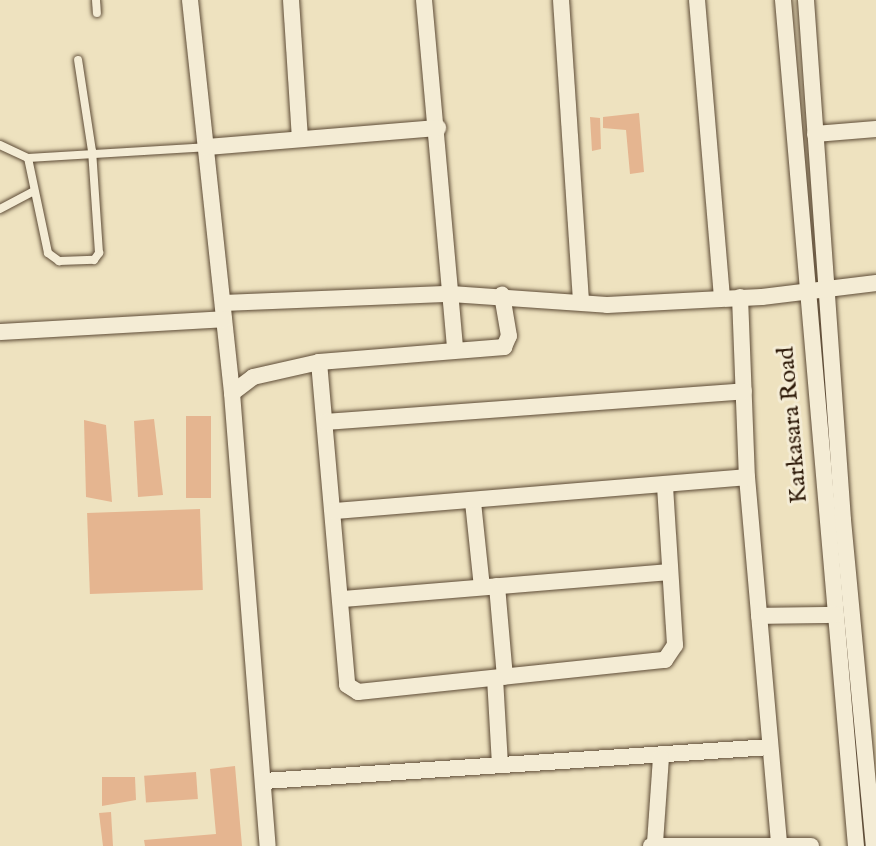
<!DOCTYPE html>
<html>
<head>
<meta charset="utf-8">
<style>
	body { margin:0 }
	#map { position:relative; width:876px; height:846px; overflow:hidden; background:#eee2bf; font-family:"IM FELL English",serif }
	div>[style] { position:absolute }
	.building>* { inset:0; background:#e5b590; transform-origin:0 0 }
	.roads { filter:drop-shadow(0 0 2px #5d4b36) drop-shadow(0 0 2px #5d4b36) }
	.service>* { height:8px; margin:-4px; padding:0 4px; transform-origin:4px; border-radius:4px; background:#f4ecd5 }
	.minor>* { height:16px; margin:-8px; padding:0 8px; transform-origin:8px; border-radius:8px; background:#f4ecd5 }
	span { translate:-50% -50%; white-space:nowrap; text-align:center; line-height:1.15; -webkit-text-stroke:6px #f4ecd5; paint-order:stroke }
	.street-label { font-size:24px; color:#2d1908 }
</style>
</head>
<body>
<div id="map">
	<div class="building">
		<i style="clip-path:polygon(639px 113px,644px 172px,630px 174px,626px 130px,603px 128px,603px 117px)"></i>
		<i style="clip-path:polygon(590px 117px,600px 118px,601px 149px,592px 151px)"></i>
		<i style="left:186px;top:416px;width:25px;height:82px"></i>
		<i style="clip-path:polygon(154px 419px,163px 495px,138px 497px,134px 421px)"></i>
		<i style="clip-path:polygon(84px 420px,106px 425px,112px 502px,86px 497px)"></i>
		<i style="left:200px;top:509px;width:81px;height:113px;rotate:88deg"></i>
		<i style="clip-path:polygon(235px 766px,242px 846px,145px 846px,144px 840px,216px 834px,210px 769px)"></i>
		<i style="left:196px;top:772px;width:27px;height:52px;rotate:86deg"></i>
		<i style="clip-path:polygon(102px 777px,135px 777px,136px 800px,102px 806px)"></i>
		<i style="clip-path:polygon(111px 812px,113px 846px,103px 846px,99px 813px)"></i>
	</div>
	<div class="roads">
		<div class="service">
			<i style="left:96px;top:0;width:13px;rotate:86deg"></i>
			<i style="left:0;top:145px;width:31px;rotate:25deg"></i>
			<i style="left:28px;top:158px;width:178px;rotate:-3.5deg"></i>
			<i style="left:28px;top:158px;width:97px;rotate:78.1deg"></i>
			<i style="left:48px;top:253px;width:14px;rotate:36deg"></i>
			<i style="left:59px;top:261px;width:35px;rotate:-2deg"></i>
			<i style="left:94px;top:260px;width:9px;rotate:-54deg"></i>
			<i style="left:99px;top:253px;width:102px;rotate:-93.9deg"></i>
			<i style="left:92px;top:151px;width:92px;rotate:-98.7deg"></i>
			<i style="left:0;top:209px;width:38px;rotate:-28deg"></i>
		</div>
		<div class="minor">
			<i style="left:190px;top:0;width:395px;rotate:83.9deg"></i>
			<i style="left:232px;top:393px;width:454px;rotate:85.5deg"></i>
			<i style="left:291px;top:0;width:139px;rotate:86.3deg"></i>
			<i style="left:424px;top:0;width:351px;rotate:84.9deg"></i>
			<i style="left:561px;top:0;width:301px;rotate:86.2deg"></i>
			<i style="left:697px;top:0;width:298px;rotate:85.2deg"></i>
			<i style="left:783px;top:0;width:849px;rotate:85.07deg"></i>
			<i style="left:806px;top:0;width:521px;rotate:85.93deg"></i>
			<i style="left:843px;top:520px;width:327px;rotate:84.6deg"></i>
			<i style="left:815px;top:134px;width:61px;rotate:-4.7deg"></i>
			<i style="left:206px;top:147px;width:233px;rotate:-4.7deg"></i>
			<i style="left:740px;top:297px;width:180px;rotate:87.8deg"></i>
			<i style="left:747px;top:477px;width:368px;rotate:85deg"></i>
			<i style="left:223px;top:303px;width:228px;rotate:-2.3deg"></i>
			<i style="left:451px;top:294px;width:156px;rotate:4deg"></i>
			<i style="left:607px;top:305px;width:155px;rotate:-3deg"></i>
			<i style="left:762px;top:297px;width:115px;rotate:-7deg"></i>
			<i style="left:0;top:332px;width:224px;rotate:-3.3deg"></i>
			<i style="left:319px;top:362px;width:324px;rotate:85deg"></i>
			<i style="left:347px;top:685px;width:13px;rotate:32deg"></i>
			<i style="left:358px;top:692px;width:309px;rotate:-6deg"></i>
			<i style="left:665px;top:660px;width:18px;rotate:-56deg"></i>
			<i style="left:675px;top:645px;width:158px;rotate:-93.6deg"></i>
			<i style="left:232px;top:393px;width:26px;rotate:-37deg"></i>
			<i style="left:253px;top:377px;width:68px;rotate:-12.8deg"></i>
			<i style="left:319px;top:362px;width:186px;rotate:-4.6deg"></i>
			<i style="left:504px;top:347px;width:12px;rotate:-66deg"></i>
			<i style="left:509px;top:336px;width:42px;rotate:-99.7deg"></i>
			<i style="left:326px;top:422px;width:419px;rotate:-4.2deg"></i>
			<i style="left:473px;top:502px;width:85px;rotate:84deg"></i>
			<i style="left:334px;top:511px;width:414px;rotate:-4.7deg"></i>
			<i style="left:497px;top:586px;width:91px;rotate:85deg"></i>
			<i style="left:342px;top:599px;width:327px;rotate:-4.7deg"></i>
			<i style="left:759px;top:616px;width:76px;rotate:-0.8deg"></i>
			<i style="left:495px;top:678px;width:86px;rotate:86.7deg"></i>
			<i style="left:264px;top:781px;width:507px;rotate:-3.84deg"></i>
			<i style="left:655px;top:843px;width:86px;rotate:-86deg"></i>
			<i style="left:651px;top:846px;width:160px"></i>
		</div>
	</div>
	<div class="street-label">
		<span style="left:793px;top:425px;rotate:-95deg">Karkasara Road</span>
	</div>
</div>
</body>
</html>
